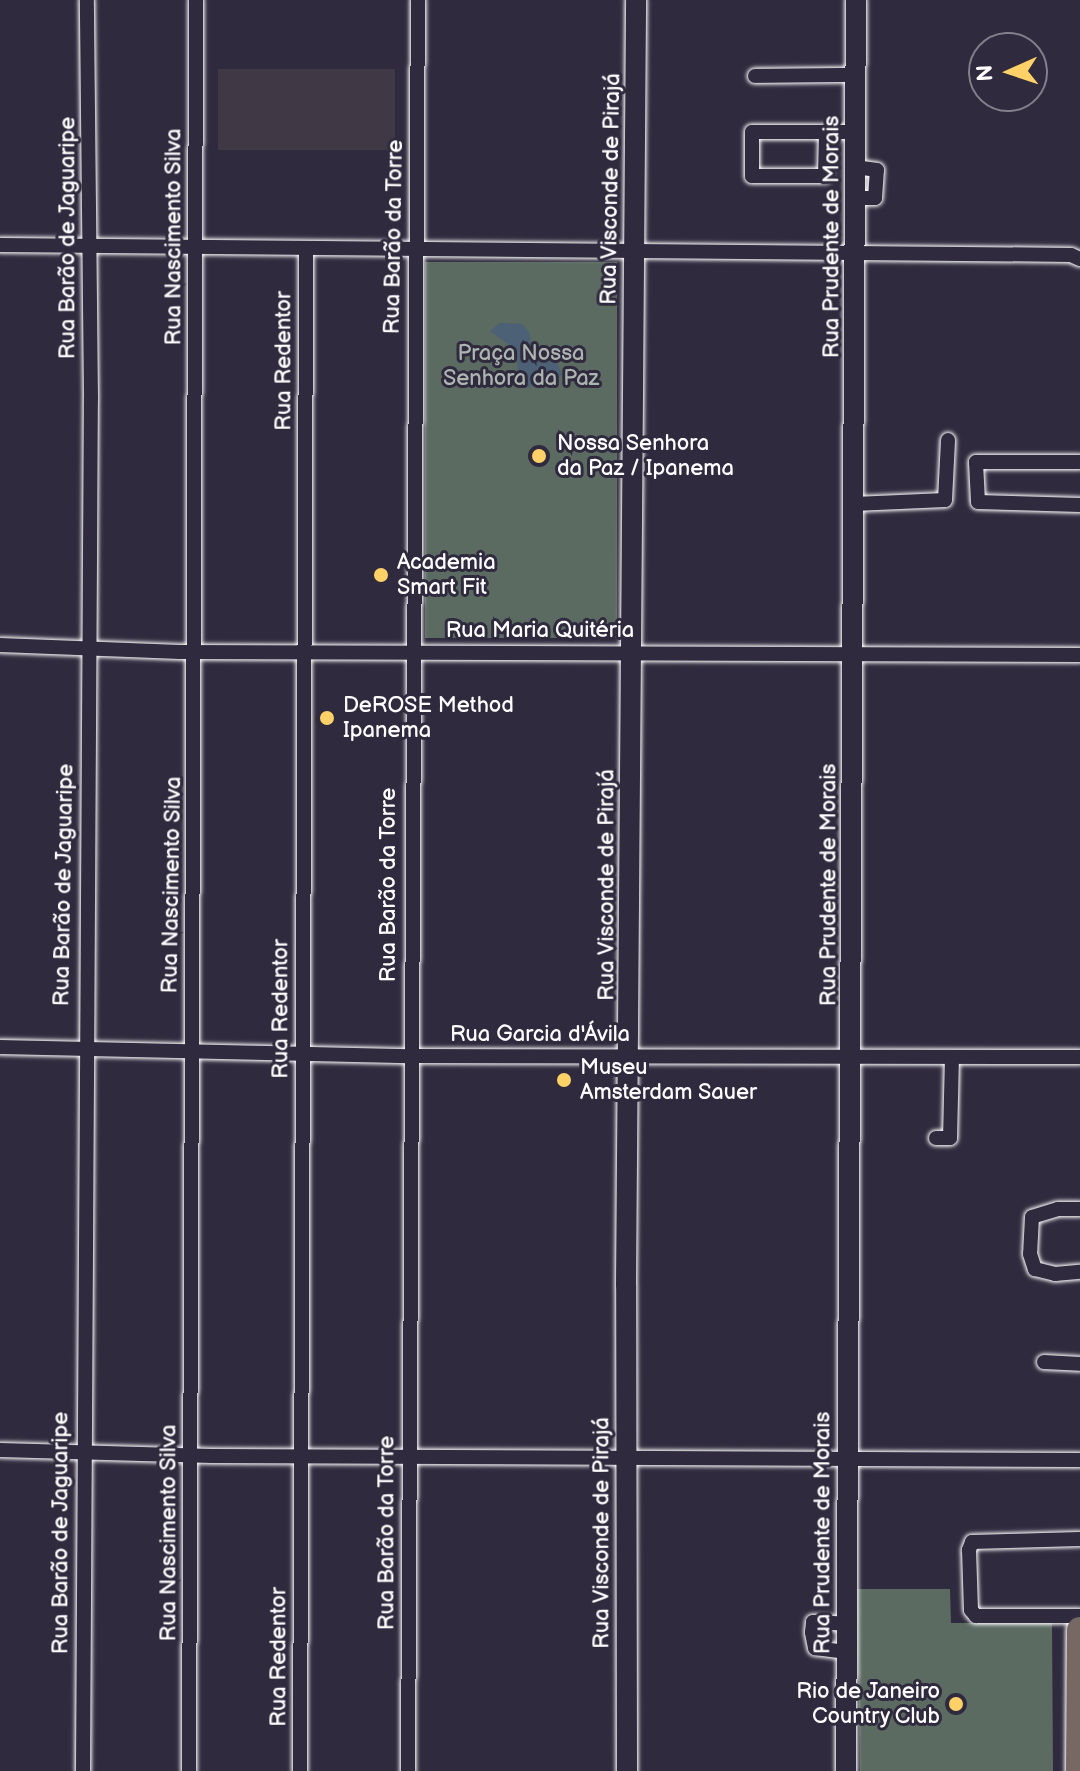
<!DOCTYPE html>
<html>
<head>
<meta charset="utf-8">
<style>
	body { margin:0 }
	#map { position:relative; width:1080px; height:1771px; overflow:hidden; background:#2f2a3d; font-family:"Balsamiq Sans",sans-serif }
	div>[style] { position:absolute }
	.built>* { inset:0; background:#413846; transform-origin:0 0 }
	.green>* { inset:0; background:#5b6b62; transform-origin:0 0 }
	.water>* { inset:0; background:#4c6176 }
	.roads { filter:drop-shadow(0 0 2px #fff) drop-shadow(0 0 2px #fff) }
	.street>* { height:14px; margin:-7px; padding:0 7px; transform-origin:7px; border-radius:7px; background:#2f2a3d }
	.secondary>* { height:20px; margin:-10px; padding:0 10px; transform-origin:10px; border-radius:10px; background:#2f2a3d }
	.highway>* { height:26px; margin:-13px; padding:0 13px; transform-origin:13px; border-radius:13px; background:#776864 }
	.dots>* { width:22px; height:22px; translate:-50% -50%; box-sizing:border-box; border:4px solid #2f2a3d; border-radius:50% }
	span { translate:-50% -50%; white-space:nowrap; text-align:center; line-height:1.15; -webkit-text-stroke:6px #2f2a3d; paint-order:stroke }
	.street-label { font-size:22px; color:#fff }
	.park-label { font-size:22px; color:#adb5b0 }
	.poi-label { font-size:22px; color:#fff }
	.left { translate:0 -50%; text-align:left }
	.right { translate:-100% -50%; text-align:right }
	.north { position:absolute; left:968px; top:32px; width:80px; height:80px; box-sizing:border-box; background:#2f2a3d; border:2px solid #827f8b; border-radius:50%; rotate:267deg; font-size:22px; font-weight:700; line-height:32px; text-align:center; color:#fff }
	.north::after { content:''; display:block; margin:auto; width:28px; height:36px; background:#ffd166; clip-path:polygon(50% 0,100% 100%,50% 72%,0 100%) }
</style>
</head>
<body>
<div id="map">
	<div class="built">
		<i style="left:218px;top:69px;width:177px;height:81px"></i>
	</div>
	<div class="green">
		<i style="left:425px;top:262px;width:192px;height:376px"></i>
		<i style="clip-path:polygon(857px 1589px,950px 1589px,951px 1623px,1052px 1623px,1053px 1771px,860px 1771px)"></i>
	</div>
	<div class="water">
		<i style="clip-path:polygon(500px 323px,523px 324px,530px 334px,532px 357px,557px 362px,562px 375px,558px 378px,542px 373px,529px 388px,518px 384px,517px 351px,490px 331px)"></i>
	</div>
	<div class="roads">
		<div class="street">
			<i style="left:755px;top:76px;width:101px;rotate:-0.6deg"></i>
			<i style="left:826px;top:132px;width:44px;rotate:91.3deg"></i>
			<i style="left:825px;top:176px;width:73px;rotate:180deg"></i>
			<i style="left:752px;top:176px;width:44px;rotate:-90deg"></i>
			<i style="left:752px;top:132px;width:104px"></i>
			<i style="left:856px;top:198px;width:19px"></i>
			<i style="left:875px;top:198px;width:28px;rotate:-86deg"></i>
			<i style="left:877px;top:170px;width:21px;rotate:-172deg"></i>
			<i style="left:0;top:245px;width:1071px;rotate:0.53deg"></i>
			<i style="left:1071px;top:255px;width:10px;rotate:24deg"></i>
			<i style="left:1080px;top:462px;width:104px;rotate:180deg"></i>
			<i style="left:976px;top:462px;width:40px;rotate:87.1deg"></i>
			<i style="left:978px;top:502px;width:102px;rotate:1.7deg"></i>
			<i style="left:854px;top:504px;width:91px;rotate:-2.5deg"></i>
			<i style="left:945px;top:500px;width:60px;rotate:-87.1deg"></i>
			<i style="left:0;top:645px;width:180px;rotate:2.2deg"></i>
			<i style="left:180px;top:652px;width:900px;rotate:0.19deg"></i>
			<i style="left:0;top:1047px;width:410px;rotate:1.3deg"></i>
			<i style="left:410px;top:1056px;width:670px;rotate:0.09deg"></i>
			<i style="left:936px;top:1138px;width:14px"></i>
			<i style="left:950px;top:1138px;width:80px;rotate:-88.6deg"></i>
			<i style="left:1080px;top:1209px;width:22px;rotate:180deg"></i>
			<i style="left:1058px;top:1209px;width:27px;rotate:163deg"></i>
			<i style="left:1032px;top:1217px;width:37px;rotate:93deg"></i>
			<i style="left:1030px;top:1254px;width:16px;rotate:72deg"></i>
			<i style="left:1035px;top:1269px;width:21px;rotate:14deg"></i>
			<i style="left:1055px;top:1274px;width:25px;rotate:-5deg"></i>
			<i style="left:1044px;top:1362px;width:36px;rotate:3deg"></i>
			<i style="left:0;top:1450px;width:212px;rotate:1.6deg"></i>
			<i style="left:212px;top:1456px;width:868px;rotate:0.26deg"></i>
			<i style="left:1080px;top:1539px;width:108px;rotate:178.4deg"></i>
			<i style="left:972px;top:1542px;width:9px;rotate:111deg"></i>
			<i style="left:969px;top:1550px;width:60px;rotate:88.1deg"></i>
			<i style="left:971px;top:1610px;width:8px;rotate:50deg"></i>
			<i style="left:976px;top:1616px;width:104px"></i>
			<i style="left:847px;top:1652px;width:32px;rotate:-173deg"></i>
			<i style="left:815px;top:1648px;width:16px;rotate:-101deg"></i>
			<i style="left:812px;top:1632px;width:10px;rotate:-84deg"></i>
			<i style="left:813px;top:1622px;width:34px;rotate:3deg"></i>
			<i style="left:83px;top:1771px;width:1373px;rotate:-89.67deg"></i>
			<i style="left:91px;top:398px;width:398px;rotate:-90.6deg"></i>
			<i style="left:189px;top:1771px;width:1771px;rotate:-89.77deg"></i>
			<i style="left:300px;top:1771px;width:1523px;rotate:-89.77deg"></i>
			<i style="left:408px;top:1771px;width:1771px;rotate:-89.68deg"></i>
		</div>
		<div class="secondary">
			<i style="left:627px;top:1771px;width:486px;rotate:-90.1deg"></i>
			<i style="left:626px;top:1285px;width:1285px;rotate:-89.55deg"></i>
			<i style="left:846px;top:1771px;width:1771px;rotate:-89.68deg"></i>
		</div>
		<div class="highway">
			<i style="left:1079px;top:1771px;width:141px;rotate:-89.6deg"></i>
		</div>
	</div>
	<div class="dots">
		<i style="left:539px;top:456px;background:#ffd166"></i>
		<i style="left:381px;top:575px;background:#ffd166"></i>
		<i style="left:327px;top:718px;background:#ffd166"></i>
		<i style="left:564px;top:1080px;background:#ffd166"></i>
		<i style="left:956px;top:1704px;background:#ffd166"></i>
	</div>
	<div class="street-label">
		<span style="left:611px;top:189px;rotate:-89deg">Rua Visconde de Pirajá</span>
		<span style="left:174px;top:237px;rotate:-90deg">Rua Nascimento Silva</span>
		<span style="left:394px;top:237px;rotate:-89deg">Rua Barão da Torre</span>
		<span style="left:832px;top:237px;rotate:-90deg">Rua Prudente de Morais</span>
		<span style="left:68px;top:238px;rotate:-90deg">Rua Barão de Jaguaripe</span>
		<span style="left:284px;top:361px;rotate:-90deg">Rua Redentor</span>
		<span style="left:540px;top:631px">Rua Maria Quitéria</span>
		<span style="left:64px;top:885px;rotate:-89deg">Rua Barão de Jaguaripe</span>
		<span style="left:172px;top:885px;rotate:-89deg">Rua Nascimento Silva</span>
		<span style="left:389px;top:885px;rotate:-90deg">Rua Barão da Torre</span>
		<span style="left:607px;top:885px;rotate:-90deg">Rua Visconde de Pirajá</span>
		<span style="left:829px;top:885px;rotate:-90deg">Rua Prudente de Morais</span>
		<span style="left:281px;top:1009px;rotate:-90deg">Rua Redentor</span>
		<span style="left:540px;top:1035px">Rua Garcia d'Ávila</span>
		<span style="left:61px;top:1533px;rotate:-90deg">Rua Barão de Jaguaripe</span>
		<span style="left:169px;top:1533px;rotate:-90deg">Rua Nascimento Silva</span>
		<span style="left:387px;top:1533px;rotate:-90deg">Rua Barão da Torre</span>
		<span style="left:602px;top:1533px;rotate:-90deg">Rua Visconde de Pirajá</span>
		<span style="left:823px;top:1533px;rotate:-90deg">Rua Prudente de Morais</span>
		<span style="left:279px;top:1657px;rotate:-90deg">Rua Redentor</span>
	</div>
	<div class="park-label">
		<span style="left:521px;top:366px">Praça Nossa<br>Senhora da Paz</span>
	</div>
	<div class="poi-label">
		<span class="left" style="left:557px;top:456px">Nossa Senhora<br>da Paz / Ipanema</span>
		<span class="left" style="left:397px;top:575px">Academia<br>Smart Fit</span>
		<span class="left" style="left:343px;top:718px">DeROSE Method<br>Ipanema</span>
		<span class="left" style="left:580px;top:1080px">Museu<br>Amsterdam Sauer</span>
		<span class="right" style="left:940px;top:1704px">Rio de Janeiro<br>Country Club</span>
	</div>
	<div class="north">N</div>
</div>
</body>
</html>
